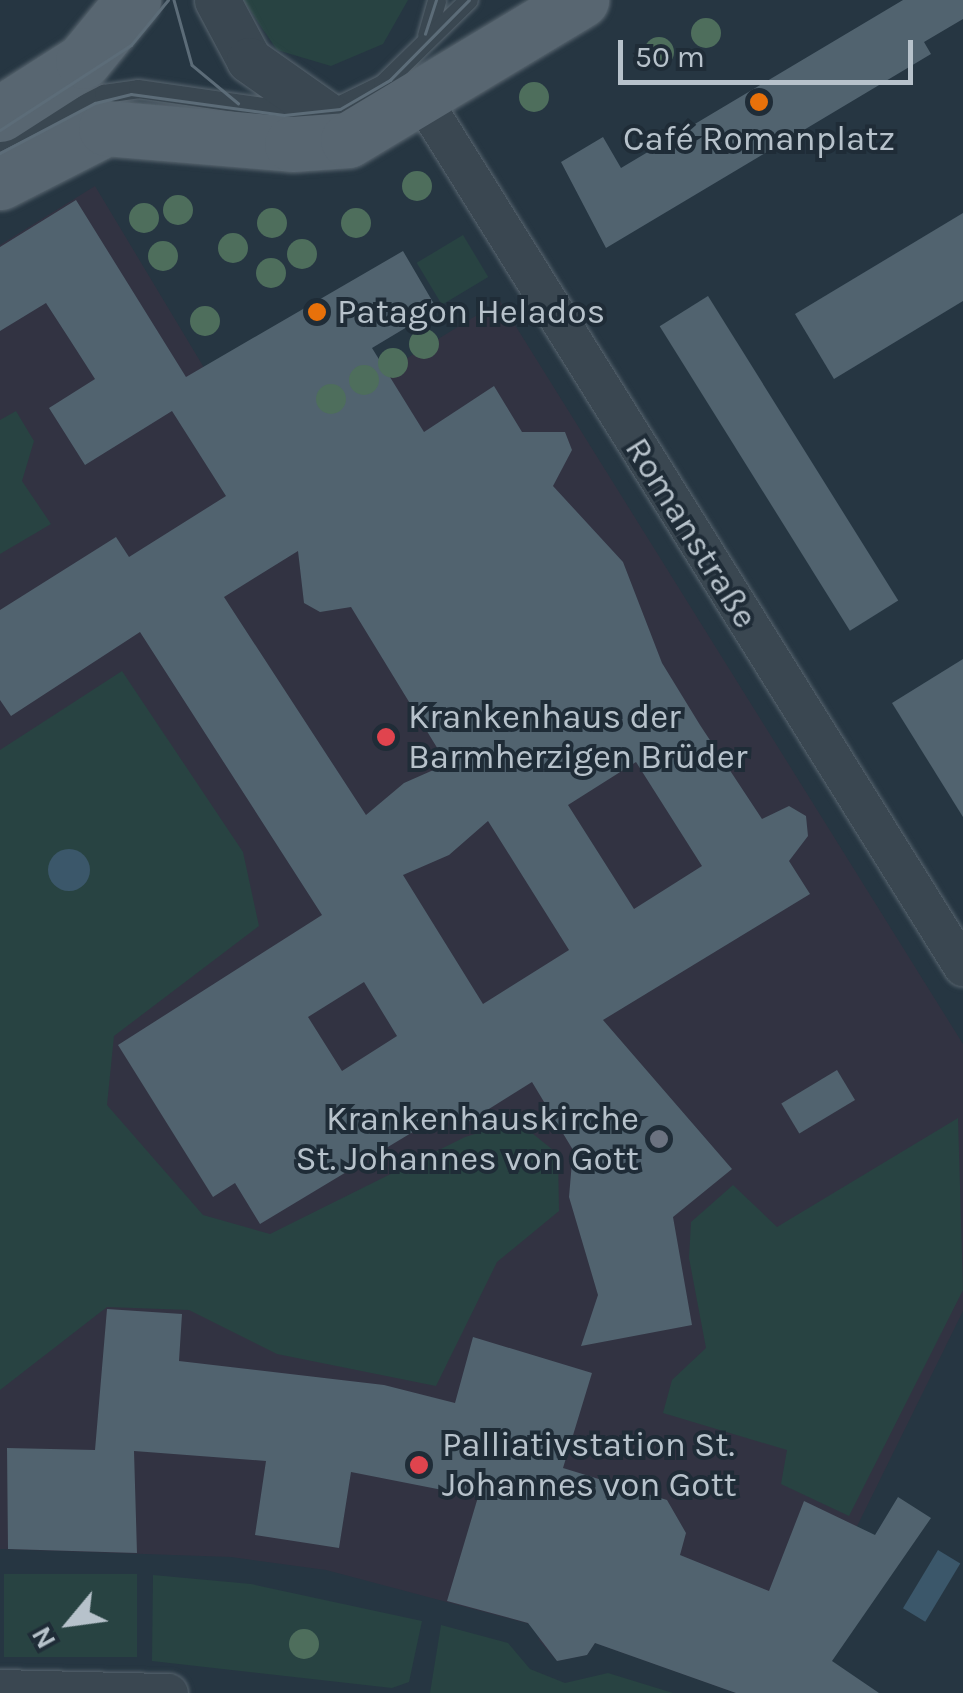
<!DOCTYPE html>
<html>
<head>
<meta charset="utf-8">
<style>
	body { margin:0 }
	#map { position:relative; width:963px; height:1693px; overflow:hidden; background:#263642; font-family:Karla,sans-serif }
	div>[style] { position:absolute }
	.medical>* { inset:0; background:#323342 }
	.green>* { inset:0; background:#284342; transform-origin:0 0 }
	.water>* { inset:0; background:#3b576a; transform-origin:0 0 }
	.round { border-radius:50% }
	.building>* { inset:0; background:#51636f; transform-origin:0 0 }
	.roads { filter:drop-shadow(0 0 2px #58656f) drop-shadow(0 0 2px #58656f) }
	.service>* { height:18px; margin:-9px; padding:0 9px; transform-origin:9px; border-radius:9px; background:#3a4751 }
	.minor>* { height:38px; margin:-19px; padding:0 19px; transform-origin:19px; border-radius:19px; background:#3a4751 }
	.tertiary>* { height:45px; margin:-22.5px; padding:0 22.5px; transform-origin:22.5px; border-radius:22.5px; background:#3a4751 }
	.primary>* { height:55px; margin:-27.5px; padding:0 27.5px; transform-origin:27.5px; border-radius:27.5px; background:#586671 }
	.tram>* { height:2.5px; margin:-1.25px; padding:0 1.25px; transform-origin:1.25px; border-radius:1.25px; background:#5c6c78 }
	.trees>* { width:30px; height:30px; margin:-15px; border-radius:50%; background:#4e6e5c }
	.dots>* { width:28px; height:28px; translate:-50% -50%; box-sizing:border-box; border:5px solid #1f2c37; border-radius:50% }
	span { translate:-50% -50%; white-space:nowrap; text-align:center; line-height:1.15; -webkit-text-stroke:8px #1f2c37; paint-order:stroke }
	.poi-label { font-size:35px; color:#b7c2cb }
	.left { translate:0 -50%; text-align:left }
	.right { translate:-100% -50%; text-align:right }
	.street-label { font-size:35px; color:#b7c2cb }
	.north { position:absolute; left:20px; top:1573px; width:100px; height:100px; -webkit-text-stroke:8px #1f2c37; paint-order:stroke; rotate:241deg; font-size:28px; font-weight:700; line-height:40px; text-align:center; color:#b7c2cb }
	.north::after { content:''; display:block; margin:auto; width:35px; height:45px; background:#b7c2cb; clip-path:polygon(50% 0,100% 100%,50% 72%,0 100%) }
	.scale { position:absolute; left:618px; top:40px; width:295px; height:45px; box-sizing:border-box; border:5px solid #b7c2cb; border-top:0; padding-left:12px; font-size:30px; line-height:35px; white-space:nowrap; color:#b7c2cb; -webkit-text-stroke:8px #1f2c37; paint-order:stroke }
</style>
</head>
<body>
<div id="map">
	<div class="medical">
		<i style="clip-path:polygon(95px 186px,212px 381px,342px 398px,500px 301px,963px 1044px,963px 1311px,775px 1693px,736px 1693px,595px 1643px,587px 1655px,557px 1661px,539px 1640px,541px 1627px,326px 1570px,231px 1557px,0 1549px,0 245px)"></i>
	</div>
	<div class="green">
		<i style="clip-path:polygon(243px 0,408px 0,383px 44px,331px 66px,277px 50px)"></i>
		<i style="left:463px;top:235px;width:49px;height:54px;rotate:59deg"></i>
		<i style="clip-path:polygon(16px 411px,34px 441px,22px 481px,51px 524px,0 554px,0 420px)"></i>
		<i style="clip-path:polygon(122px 671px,243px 852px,259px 926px,114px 1036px,107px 1105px,203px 1215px,270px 1234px,465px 1137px,517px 1121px,558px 1154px,559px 1211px,497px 1262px,436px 1386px,277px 1354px,189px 1310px,107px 1307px,0 1390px,0 750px)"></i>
		<i style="clip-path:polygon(958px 1118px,963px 1290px,849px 1516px,781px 1484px,787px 1450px,663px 1413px,672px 1380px,706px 1348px,689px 1258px,691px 1222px,733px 1185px,777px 1227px)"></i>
		<i style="left:4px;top:1574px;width:133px;height:83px"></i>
		<i style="clip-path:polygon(153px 1575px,251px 1584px,422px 1621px,409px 1682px,392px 1688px,152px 1661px)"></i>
		<i style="clip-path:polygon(441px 1625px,508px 1643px,530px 1669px,565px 1683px,608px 1673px,673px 1693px,430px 1693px)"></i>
	</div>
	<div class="water">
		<i class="round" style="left:48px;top:849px;width:42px;height:42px"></i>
		<i style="left:938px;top:1550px;width:26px;height:68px;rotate:31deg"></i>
	</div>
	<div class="building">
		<i style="clip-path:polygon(903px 0,963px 0,963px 19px,924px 42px,931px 54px,606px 248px,561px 162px,603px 137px,621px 168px)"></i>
		<i style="clip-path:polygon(evenodd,76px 200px,186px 377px,403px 251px,437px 309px,372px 348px,424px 432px,494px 386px,522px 432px,565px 432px,572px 450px,553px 486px,623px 562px,662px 663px,700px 725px,762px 819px,789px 806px,806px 816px,808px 836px,789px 861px,810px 894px,603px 1020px,732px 1169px,673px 1217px,692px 1325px,581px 1346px,598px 1295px,569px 1197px,573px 1150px,532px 1082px,457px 1129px,446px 1112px,260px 1224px,235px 1183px,213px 1197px,118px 1045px,322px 915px,140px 632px,11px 716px,0 700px,0 610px,116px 537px,129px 557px,226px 496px,172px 411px,85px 465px,49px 408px,95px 379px,70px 340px,46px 303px,0 331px,0 247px,76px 200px,298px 551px,304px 603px,320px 612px,351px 607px,447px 764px,404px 783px,366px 815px,224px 597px,298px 551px,76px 200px,636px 762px,702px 866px,634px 909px,568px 805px,636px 762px,76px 200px,488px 821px,569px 950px,483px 1004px,403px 875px,449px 855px,488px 821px,76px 200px,364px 982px,397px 1036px,342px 1071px,308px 1017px,364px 982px)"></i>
		<i style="clip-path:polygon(963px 213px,963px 301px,834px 379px,795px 314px)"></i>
		<i style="left:708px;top:296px;width:359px;height:57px;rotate:58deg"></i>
		<i style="clip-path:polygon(963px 659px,963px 817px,892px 703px)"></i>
		<i style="left:837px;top:1070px;width:35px;height:65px;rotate:59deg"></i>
		<i style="clip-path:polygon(107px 1309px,182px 1314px,179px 1361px,384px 1385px,455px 1403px,473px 1337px,592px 1373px,563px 1468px,667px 1500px,686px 1533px,680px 1555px,769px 1591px,804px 1501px,875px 1535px,898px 1497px,931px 1518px,832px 1661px,879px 1693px,736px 1693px,595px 1643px,587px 1655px,557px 1661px,528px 1623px,447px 1601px,478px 1497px,351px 1472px,339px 1548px,255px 1535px,266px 1461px,134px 1451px,137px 1553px,8px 1549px,7px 1448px,95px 1450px)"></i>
	</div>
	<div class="roads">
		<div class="service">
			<i style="left:427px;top:36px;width:37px;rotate:-74deg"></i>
			<i style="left:330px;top:110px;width:59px;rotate:-26.1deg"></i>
			<i style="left:383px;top:84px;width:120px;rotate:-44.3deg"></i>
			<i style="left:0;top:147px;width:117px;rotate:-27deg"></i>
			<i style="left:104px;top:94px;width:34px;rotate:-8deg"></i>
			<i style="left:138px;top:89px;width:168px;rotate:8.2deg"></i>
		</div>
		<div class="minor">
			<i style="left:422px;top:99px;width:1023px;rotate:58.07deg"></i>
			<i style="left:0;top:1689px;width:169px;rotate:1.4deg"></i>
		</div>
		<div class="tertiary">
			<i style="left:217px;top:0;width:68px;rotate:61.9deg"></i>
			<i style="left:249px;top:60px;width:132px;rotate:35.1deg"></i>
		</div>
		<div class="primary">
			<i style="left:0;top:114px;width:98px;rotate:-32.6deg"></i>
			<i style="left:83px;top:61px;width:79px;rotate:-50.7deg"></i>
			<i style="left:0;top:182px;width:119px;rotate:-27deg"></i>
			<i style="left:106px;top:128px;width:187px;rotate:4.9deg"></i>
			<i style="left:292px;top:144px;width:56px;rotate:-4.1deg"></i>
			<i style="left:348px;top:140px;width:272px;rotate:-31deg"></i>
		</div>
	</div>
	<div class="tram">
		<i style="left:174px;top:0;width:67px;rotate:74.5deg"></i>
		<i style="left:192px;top:65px;width:60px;rotate:39.6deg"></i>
		<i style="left:425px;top:34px;width:36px;rotate:-72deg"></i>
		<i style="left:0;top:130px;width:156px;rotate:-33deg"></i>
		<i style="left:131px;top:45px;width:58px;rotate:-50.6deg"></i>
		<i style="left:0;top:153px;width:107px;rotate:-27.8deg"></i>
		<i style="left:95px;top:103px;width:37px;rotate:-14deg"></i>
		<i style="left:131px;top:94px;width:154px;rotate:7.8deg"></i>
		<i style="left:284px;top:115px;width:56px;rotate:-6.1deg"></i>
		<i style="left:340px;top:109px;width:58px;rotate:-30.1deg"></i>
		<i style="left:390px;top:80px;width:112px;rotate:-45.4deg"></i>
	</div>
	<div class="trees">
		<i style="left:706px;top:33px"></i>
		<i style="left:659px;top:52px"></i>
		<i style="left:534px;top:97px"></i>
		<i style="left:417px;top:186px"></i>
		<i style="left:178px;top:210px"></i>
		<i style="left:144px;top:218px"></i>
		<i style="left:272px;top:223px"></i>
		<i style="left:356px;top:223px"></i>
		<i style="left:233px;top:248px"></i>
		<i style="left:302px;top:254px"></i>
		<i style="left:163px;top:256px"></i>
		<i style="left:271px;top:273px"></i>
		<i style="left:205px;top:321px"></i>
		<i style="left:424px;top:344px"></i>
		<i style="left:393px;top:363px"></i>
		<i style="left:364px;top:380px"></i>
		<i style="left:331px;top:399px"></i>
		<i style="left:304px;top:1644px"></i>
	</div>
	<div class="dots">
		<i style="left:759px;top:102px;background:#e8710a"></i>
		<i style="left:317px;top:312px;background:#e8710a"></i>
		<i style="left:386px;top:737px;background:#e0444e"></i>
		<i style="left:659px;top:1139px;background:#6b7280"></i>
		<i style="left:419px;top:1465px;background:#e0444e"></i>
	</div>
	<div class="poi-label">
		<span style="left:759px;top:139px">Café Romanplatz</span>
		<span class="left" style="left:337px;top:312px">Patagon Helados</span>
		<span class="left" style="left:408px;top:737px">Krankenhaus der<br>Barmherzigen Brüder</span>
		<span class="right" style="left:639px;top:1139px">Krankenhauskirche<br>St. Johannes von Gott</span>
		<span class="left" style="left:442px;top:1465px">Palliativstation St.<br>Johannes von Gott</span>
	</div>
	<div class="street-label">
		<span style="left:691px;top:533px;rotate:58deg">Romanstraße</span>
	</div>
	<div class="north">N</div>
	<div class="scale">50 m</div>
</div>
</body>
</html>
